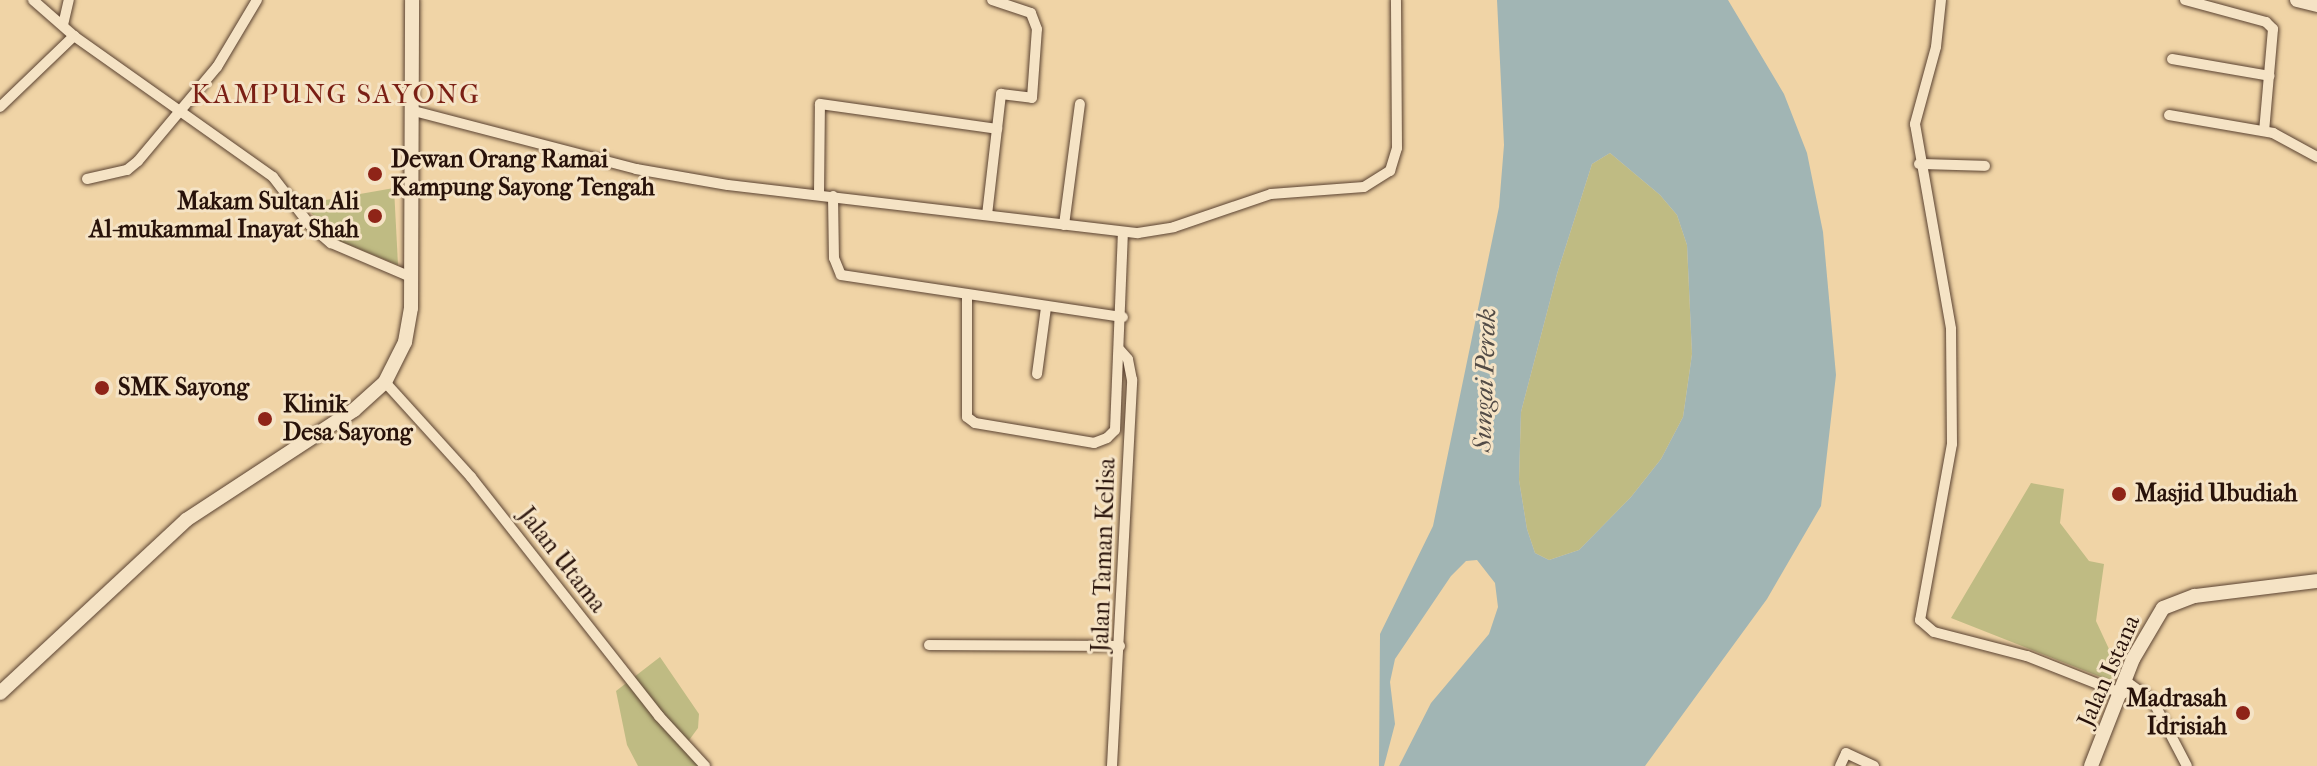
<!DOCTYPE html>
<html>
<head>
<meta charset="utf-8">
<style>
	body { margin:0 }
	#map { position:relative; width:2317px; height:766px; overflow:hidden; background:#f0d4a6; font-family:"IM FELL French Canon",serif }
	div>[style] { position:absolute }
	.green>* { inset:0; background:#bfbb83 }
	.water>* { inset:0; background:#a1b5b4 }
	.roads { filter:drop-shadow(0 0 2px #5a4231) drop-shadow(0 0 2px #5a4231) }
	.street>* { height:10px; margin:-5px; padding:0 5px; transform-origin:5px; border-radius:5px; background:#f5e3c5 }
	.secondary>* { height:14px; margin:-7px; padding:0 7px; transform-origin:7px; border-radius:7px; background:#f5e3c5 }
	.dots>* { width:22px; height:22px; translate:-50% -50%; box-sizing:border-box; border:4px solid #f5e3c5; border-radius:50% }
	span { translate:-50% -50%; white-space:nowrap; text-align:center; line-height:1.15; -webkit-text-stroke:6px #f5e3c5; paint-order:stroke }
	.poi-label { font-size:24px; color:#28120a; font-weight:700 }
	.left { translate:0 -50%; text-align:left }
	.right { translate:-100% -50%; text-align:right }
	.street-label { font-size:24px; color:#28120a }
	.water-label { font-size:26px; color:#524b46; font-style:italic }
	.quarter-label { font-size:28px; color:#7a1f14; letter-spacing:2px }
</style>
</head>
<body>
<div id="map">
	<div class="green">
		<i style="clip-path:polygon(1610px 153px,1660px 195px,1677px 215px,1687px 245px,1692px 354px,1683px 417px,1661px 459px,1631px 497px,1579px 550px,1549px 560px,1535px 553px,1527px 529px,1519px 480px,1521px 412px,1557px 274px,1592px 164px)"></i>
		<i style="clip-path:polygon(394px 188px,398px 265px,335px 239px,303px 204px)"></i>
		<i style="clip-path:polygon(2031px 483px,2064px 489px,2060px 523px,2089px 561px,2104px 564px,2096px 621px,2115px 662px,2111px 681px,1951px 618px)"></i>
		<i style="clip-path:polygon(660px 657px,699px 714px,698px 728px,687px 743px,705px 766px,638px 766px,627px 745px,616px 691px)"></i>
	</div>
	<div class="water">
		<i style="clip-path:polygon(evenodd,1497px 0,1728px 0,1784px 94px,1807px 153px,1823px 232px,1836px 375px,1821px 506px,1767px 599px,1645px 766px,1399px 766px,1431px 703px,1489px 634px,1498px 607px,1495px 583px,1477px 560px,1466px 561px,1451px 576px,1395px 659px,1390px 682px,1395px 724px,1384px 766px,1379px 766px,1380px 634px,1433px 526px,1499px 207px,1504px 145px,1497px 0,1610px 153px,1660px 195px,1677px 215px,1687px 245px,1692px 354px,1683px 417px,1661px 459px,1631px 497px,1579px 550px,1549px 560px,1535px 553px,1527px 529px,1519px 480px,1521px 412px,1557px 274px,1592px 164px,1610px 153px)"></i>
	</div>
	<div class="roads">
		<div class="street">
			<i style="left:33px;top:0;width:55px;rotate:41.3deg"></i>
			<i style="left:74px;top:36px;width:244px;rotate:35.3deg"></i>
			<i style="left:273px;top:177px;width:61px;rotate:52.4deg"></i>
			<i style="left:310px;top:225px;width:28px;rotate:41deg"></i>
			<i style="left:331px;top:243px;width:89px;rotate:23.1deg"></i>
			<i style="left:1941px;top:0;width:47px;rotate:96.1deg"></i>
			<i style="left:1936px;top:47px;width:80px;rotate:105.3deg"></i>
			<i style="left:1915px;top:124px;width:208px;rotate:80deg"></i>
			<i style="left:1951px;top:329px;width:115px;rotate:89.5deg"></i>
			<i style="left:1952px;top:444px;width:179px;rotate:100.3deg"></i>
			<i style="left:1920px;top:620px;width:18px;rotate:41deg"></i>
			<i style="left:1934px;top:632px;width:96px;rotate:14.5deg"></i>
			<i style="left:2027px;top:656px;width:103px;rotate:21.6deg"></i>
			<i style="left:2185px;top:0;width:84px;rotate:15.2deg"></i>
			<i style="left:2266px;top:22px;width:10px;rotate:45deg"></i>
			<i style="left:2273px;top:29px;width:102px;rotate:95deg"></i>
			<i style="left:63px;top:25px;width:26px;rotate:-77deg"></i>
			<i style="left:2172px;top:59px;width:99px;rotate:9.8deg"></i>
			<i style="left:0;top:107px;width:103px;rotate:-43.8deg"></i>
			<i style="left:410px;top:110px;width:234px;rotate:14.6deg"></i>
			<i style="left:636px;top:169px;width:93px;rotate:9.9deg"></i>
			<i style="left:728px;top:185px;width:413px;rotate:6.7deg"></i>
			<i style="left:1138px;top:233px;width:36px;rotate:-9deg"></i>
			<i style="left:1174px;top:227px;width:102px;rotate:-18.8deg"></i>
			<i style="left:1271px;top:194px;width:93px;rotate:-4.3deg"></i>
			<i style="left:1364px;top:187px;width:31px;rotate:-32deg"></i>
			<i style="left:1390px;top:171px;width:24px;rotate:-73deg"></i>
			<i style="left:1397px;top:148px;width:148px;rotate:-90.4deg"></i>
			<i style="left:2169px;top:115px;width:106px;rotate:9.8deg"></i>
			<i style="left:2273px;top:133px;width:50px;rotate:28.6deg"></i>
			<i style="left:1919px;top:164px;width:66px;rotate:1.7deg"></i>
			<i style="left:87px;top:179px;width:41px;rotate:-12.7deg"></i>
			<i style="left:127px;top:170px;width:14px;rotate:-39deg"></i>
			<i style="left:138px;top:161px;width:123px;rotate:-50deg"></i>
			<i style="left:217px;top:67px;width:78px;rotate:-59.2deg"></i>
			<i style="left:819px;top:194px;width:90px;rotate:-89.4deg"></i>
			<i style="left:820px;top:104px;width:179px;rotate:8deg"></i>
			<i style="left:833px;top:196px;width:62px;rotate:89.1deg"></i>
			<i style="left:834px;top:258px;width:18px;rotate:68deg"></i>
			<i style="left:841px;top:275px;width:285px;rotate:8.5deg"></i>
			<i style="left:987px;top:215px;width:122px;rotate:-83.4deg"></i>
			<i style="left:1001px;top:94px;width:31px;rotate:7deg"></i>
			<i style="left:1032px;top:98px;width:69px;rotate:-85.9deg"></i>
			<i style="left:1037px;top:29px;width:17px;rotate:-111deg"></i>
			<i style="left:1031px;top:13px;width:41px;rotate:-161.6deg"></i>
			<i style="left:1064px;top:225px;width:122px;rotate:-82.5deg"></i>
			<i style="left:967px;top:296px;width:121px;rotate:90deg"></i>
			<i style="left:967px;top:417px;width:10px;rotate:37deg"></i>
			<i style="left:975px;top:423px;width:121px;rotate:9.5deg"></i>
			<i style="left:1094px;top:443px;width:14px;rotate:-21deg"></i>
			<i style="left:1107px;top:438px;width:11px;rotate:-45deg"></i>
			<i style="left:1115px;top:430px;width:197px;rotate:-87.7deg"></i>
			<i style="left:1037px;top:374px;width:68px;rotate:-82.3deg"></i>
			<i style="left:385px;top:382px;width:128px;rotate:47.8deg"></i>
			<i style="left:471px;top:477px;width:304px;rotate:51.8deg"></i>
			<i style="left:659px;top:716px;width:68px;rotate:47.4deg"></i>
			<i style="left:929px;top:645px;width:191px;rotate:0.3deg"></i>
			<i style="left:2127px;top:682px;width:32px;rotate:36deg"></i>
			<i style="left:2153px;top:701px;width:73px;rotate:62.4deg"></i>
			<i style="left:1112px;top:766px;width:387px;rotate:-87deg"></i>
			<i style="left:1132px;top:380px;width:21px;rotate:-101deg"></i>
			<i style="left:1128px;top:359px;width:12px;rotate:-132deg"></i>
			<i style="left:1840px;top:766px;width:14px;rotate:-65deg"></i>
			<i style="left:1846px;top:753px;width:31px;rotate:25deg"></i>
		</div>
		<div class="secondary">
			<i style="left:2297px;top:0;width:21px;rotate:14deg"></i>
			<i style="left:0;top:693px;width:254px;rotate:-42.9deg"></i>
			<i style="left:186px;top:520px;width:201px;rotate:-33.2deg"></i>
			<i style="left:354px;top:410px;width:42px;rotate:-42.1deg"></i>
			<i style="left:385px;top:382px;width:45px;rotate:-63.4deg"></i>
			<i style="left:405px;top:342px;width:35px;rotate:-80deg"></i>
			<i style="left:411px;top:308px;width:308px;rotate:-89.8deg"></i>
			<i style="left:2091px;top:766px;width:115px;rotate:-68.6deg"></i>
			<i style="left:2133px;top:659px;width:59px;rotate:-59.5deg"></i>
			<i style="left:2163px;top:608px;width:34px;rotate:-21deg"></i>
			<i style="left:2195px;top:596px;width:123px;rotate:-7deg"></i>
		</div>
	</div>
	<div class="dots">
		<i style="left:375px;top:174px;background:#8f2418"></i>
		<i style="left:375px;top:216px;background:#8f2418"></i>
		<i style="left:102px;top:388px;background:#8f2418"></i>
		<i style="left:265px;top:419px;background:#8f2418"></i>
		<i style="left:2119px;top:494px;background:#8f2418"></i>
		<i style="left:2243px;top:713px;background:#8f2418"></i>
	</div>
	<div class="poi-label">
		<span class="left" style="left:391px;top:174px">Dewan Orang Ramai<br>Kampung Sayong Tengah</span>
		<span class="right" style="left:359px;top:216px">Makam Sultan Ali<br>Al-mukammal Inayat Shah</span>
		<span class="left" style="left:118px;top:388px">SMK Sayong</span>
		<span class="left" style="left:283px;top:419px">Klinik<br>Desa Sayong</span>
		<span class="left" style="left:2135px;top:494px">Masjid Ubudiah</span>
		<span class="right" style="left:2227px;top:713px">Madrasah<br>Idrisiah</span>
	</div>
	<div class="street-label">
		<span style="left:1104px;top:555px;rotate:-88deg">Jalan Taman Kelisa</span>
		<span style="left:562px;top:560px;rotate:52deg">Jalan Utama</span>
		<span style="left:2109px;top:671px;rotate:-66deg">Jalan Istana</span>
	</div>
	<div class="water-label">
		<span style="left:1485px;top:380px;rotate:-88deg">Sungai Perak</span>
	</div>
	<div class="quarter-label">
		<span style="left:336px;top:94px">KAMPUNG SAYONG</span>
	</div>
</div>
</body>
</html>
